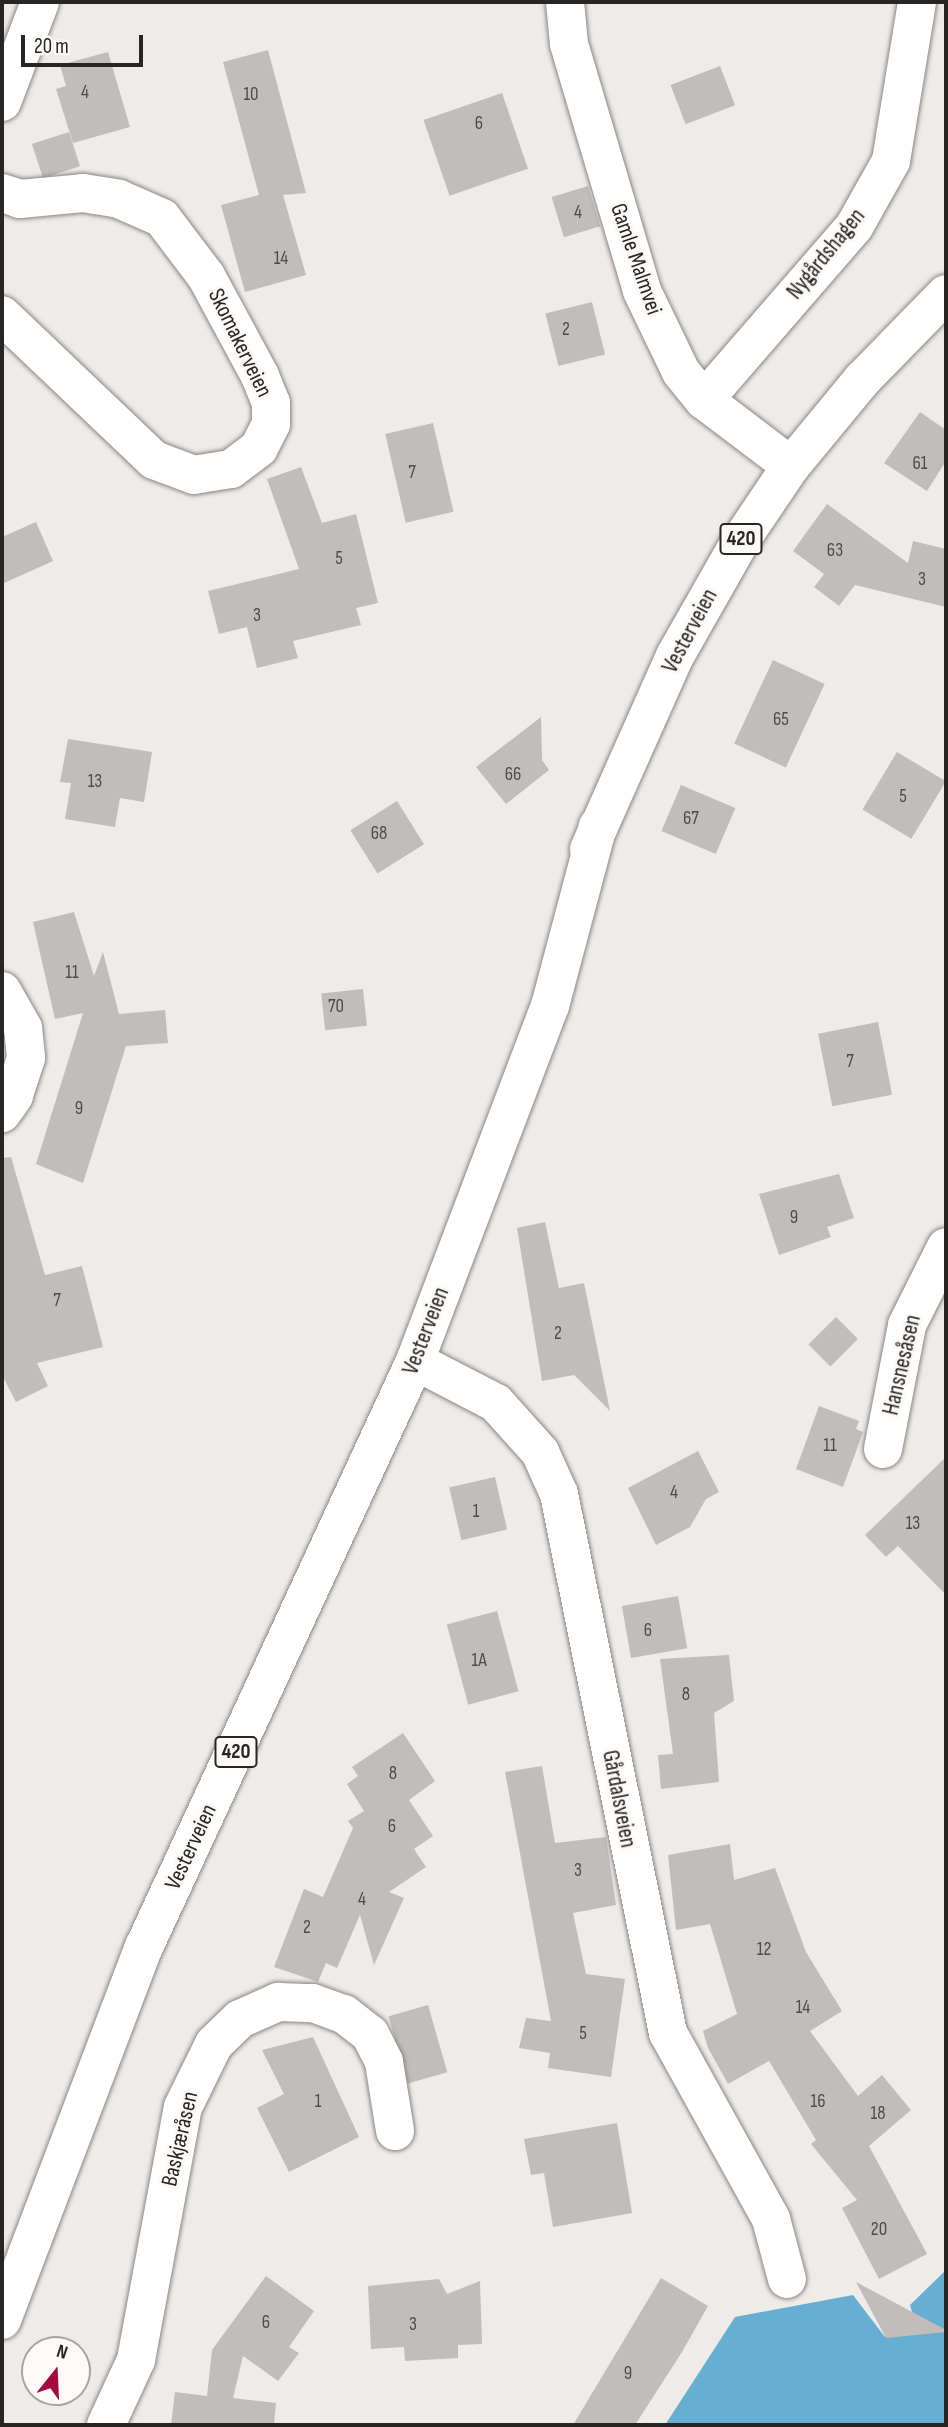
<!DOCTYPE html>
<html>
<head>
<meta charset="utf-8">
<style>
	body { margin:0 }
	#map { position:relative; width:948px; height:2427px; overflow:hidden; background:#efebe8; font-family:"Sofia Sans Condensed",sans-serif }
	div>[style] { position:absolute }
	.water>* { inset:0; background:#67afd2 }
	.building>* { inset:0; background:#c1bdbb; transform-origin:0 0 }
	.roads { filter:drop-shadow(0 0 2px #8a8784) drop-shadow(0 0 2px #8a8784) }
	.street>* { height:38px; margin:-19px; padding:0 19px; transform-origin:19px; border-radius:19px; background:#fff }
	.primary>* { height:38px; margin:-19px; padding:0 19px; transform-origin:19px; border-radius:19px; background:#fff }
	span { translate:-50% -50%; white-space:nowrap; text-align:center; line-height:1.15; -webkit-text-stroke:6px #fdf9f6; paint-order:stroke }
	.number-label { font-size:19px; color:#4e4c4a }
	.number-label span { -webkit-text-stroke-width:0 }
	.shield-label span { padding:2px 5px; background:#fdf9f6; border:2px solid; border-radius:5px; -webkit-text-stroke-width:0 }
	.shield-label { font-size:21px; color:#272625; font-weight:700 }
	.street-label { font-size:23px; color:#272625 }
	.frame { position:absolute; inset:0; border:4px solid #272625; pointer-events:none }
	.north { position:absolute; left:21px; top:2336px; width:70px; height:70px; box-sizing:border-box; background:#fdf9f6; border:2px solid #a7a5a2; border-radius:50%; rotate:18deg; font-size:19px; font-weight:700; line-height:28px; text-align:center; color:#272625 }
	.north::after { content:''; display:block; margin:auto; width:24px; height:32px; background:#a40a3f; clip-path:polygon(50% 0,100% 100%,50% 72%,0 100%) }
	.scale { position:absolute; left:21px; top:35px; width:122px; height:32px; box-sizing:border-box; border:4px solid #272625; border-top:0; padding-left:9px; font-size:21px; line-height:24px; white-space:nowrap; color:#272625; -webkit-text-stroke:5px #fdf9f6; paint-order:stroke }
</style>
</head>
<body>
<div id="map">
	<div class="water">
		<i style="clip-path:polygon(946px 2270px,946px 2425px,665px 2425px,735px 2317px,853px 2295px,885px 2337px,918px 2333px,910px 2305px)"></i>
	</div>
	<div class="building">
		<i style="clip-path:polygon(268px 50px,306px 193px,283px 195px,306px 275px,245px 292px,221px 205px,259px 195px,223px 62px)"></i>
		<i style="clip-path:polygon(108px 52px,130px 127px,73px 143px,56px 89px,66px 86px,60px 65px)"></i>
		<i style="left:720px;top:66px;width:42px;height:53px;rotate:69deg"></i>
		<i style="left:502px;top:93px;width:80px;height:83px;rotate:71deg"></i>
		<i style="left:69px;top:132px;width:36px;height:39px;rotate:72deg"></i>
		<i style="left:588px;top:186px;width:42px;height:38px;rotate:73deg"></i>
		<i style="left:592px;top:302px;width:54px;height:48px;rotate:76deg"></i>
		<i style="clip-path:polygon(920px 412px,946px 430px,946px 461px,927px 491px,884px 463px)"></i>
		<i style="left:433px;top:423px;width:91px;height:49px;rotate:77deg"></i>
		<i style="clip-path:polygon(301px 467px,322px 523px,356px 514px,378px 603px,356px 608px,361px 625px,293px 641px,298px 658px,257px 668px,247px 627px,219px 634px,208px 591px,299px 569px,267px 479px)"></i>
		<i style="clip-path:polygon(827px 504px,908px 563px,913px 541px,946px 549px,946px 607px,855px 585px,839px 606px,814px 587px,824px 574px,793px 551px)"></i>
		<i style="clip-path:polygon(36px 522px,53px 561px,2px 584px,2px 537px)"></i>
		<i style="left:773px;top:660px;width:57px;height:92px;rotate:25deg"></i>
		<i style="clip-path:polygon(541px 717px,542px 760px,549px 770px,506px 804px,476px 767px)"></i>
		<i style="clip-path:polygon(68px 739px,152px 752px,144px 802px,120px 798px,115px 827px,65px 819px,71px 783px,60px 782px)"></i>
		<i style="left:897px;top:752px;width:57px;height:67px;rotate:31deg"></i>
		<i style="left:681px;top:785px;width:59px;height:50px;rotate:23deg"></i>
		<i style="left:397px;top:801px;width:51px;height:55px;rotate:58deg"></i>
		<i style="clip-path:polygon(74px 912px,94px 976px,103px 952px,119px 1014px,165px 1010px,168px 1043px,126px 1046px,83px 1183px,36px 1164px,83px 1013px,55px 1019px,33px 922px)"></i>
		<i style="left:363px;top:989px;width:37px;height:42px;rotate:84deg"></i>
		<i style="left:878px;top:1022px;width:74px;height:61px;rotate:79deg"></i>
		<i style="clip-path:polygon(11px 1157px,45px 1275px,82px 1266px,103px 1347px,37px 1363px,48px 1386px,16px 1402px,2px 1375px,2px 1158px)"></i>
		<i style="clip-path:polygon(839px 1174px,854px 1218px,827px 1227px,831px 1237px,779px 1255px,759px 1194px)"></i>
		<i style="clip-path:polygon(545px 1222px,559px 1288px,584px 1283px,610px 1411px,574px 1375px,542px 1381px,517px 1228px)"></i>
		<i style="left:836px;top:1317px;width:31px;height:39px;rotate:45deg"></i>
		<i style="clip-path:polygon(819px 1406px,859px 1421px,856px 1429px,863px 1432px,843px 1487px,796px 1469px)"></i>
		<i style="clip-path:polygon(698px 1451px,719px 1492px,706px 1499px,690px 1527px,656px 1545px,628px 1488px)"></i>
		<i style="clip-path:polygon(946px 1457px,946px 1595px,898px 1546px,886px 1557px,865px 1535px)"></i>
		<i style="left:495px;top:1477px;width:54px;height:47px;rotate:77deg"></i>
		<i style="left:678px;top:1596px;width:53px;height:57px;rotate:80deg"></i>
		<i style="left:497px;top:1611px;width:83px;height:52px;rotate:75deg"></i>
		<i style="clip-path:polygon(729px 1655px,734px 1701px,714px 1713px,719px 1782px,661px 1789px,658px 1755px,673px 1754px,660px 1659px)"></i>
		<i style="clip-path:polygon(403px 1733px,435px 1781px,409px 1800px,433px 1836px,414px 1849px,426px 1867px,389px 1892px,404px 1898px,374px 1965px,360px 1915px,337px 1968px,326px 1963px,318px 1982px,274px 1967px,304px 1889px,323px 1897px,353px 1828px,348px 1821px,364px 1811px,347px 1784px,358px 1776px,352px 1767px)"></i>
		<i style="clip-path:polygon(542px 1766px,555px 1843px,606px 1837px,616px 1905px,573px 1913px,586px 1974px,625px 1979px,611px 2077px,548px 2068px,550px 2053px,519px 2048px,526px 2018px,551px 2021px,505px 1772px)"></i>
		<i style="clip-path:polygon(730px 1844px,734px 1880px,775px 1868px,806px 1952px,842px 2011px,810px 2031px,858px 2096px,882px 2075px,911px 2110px,869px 2146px,927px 2254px,879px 2279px,842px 2208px,857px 2200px,811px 2144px,816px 2140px,769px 2061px,728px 2084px,708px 2048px,703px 2031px,737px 2014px,710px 1924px,676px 1930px,668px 1855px)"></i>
		<i style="left:428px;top:2005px;width:70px;height:41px;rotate:74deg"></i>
		<i style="clip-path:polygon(313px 2037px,359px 2137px,289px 2172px,257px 2108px,284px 2094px,262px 2050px)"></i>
		<i style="clip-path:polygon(617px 2123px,632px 2213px,553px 2227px,544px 2173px,531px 2175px,524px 2139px)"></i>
		<i style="clip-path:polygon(266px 2276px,314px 2311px,289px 2347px,299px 2353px,278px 2381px,243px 2356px,233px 2398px,276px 2403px,274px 2425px,171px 2425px,175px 2392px,207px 2396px,212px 2350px)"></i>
		<i style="clip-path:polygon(661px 2278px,708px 2306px,682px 2352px,635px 2425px,573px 2425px)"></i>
		<i style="clip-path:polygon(439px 2279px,447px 2294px,480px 2281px,482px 2344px,458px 2345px,458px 2358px,405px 2361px,404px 2347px,371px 2349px,368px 2286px)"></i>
		<i style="clip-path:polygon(856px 2282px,946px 2330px,946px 2332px,886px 2338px)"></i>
	</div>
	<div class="roads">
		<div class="street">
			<i style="left:565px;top:2px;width:42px;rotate:84.6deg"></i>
			<i style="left:569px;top:44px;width:258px;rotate:73.5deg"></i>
			<i style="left:642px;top:291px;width:90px;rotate:64.3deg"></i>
			<i style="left:681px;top:372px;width:36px;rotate:51deg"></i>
			<i style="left:704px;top:400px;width:109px;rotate:37.2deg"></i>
			<i style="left:2px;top:102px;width:107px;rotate:-69.2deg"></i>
			<i style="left:2px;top:193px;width:19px;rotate:18deg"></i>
			<i style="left:20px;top:199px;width:63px;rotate:-5.4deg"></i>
			<i style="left:83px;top:193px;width:36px;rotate:9deg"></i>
			<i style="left:119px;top:199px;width:47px;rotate:23.8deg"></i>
			<i style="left:162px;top:218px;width:73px;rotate:52.8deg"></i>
			<i style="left:206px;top:276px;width:114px;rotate:61.6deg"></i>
			<i style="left:260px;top:376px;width:29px;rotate:68deg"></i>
			<i style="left:271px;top:403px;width:21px;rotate:90deg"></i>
			<i style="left:271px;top:424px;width:27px;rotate:117deg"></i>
			<i style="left:259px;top:448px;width:35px;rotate:143deg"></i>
			<i style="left:231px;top:469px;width:37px;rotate:171deg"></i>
			<i style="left:194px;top:475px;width:43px;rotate:-159.4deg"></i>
			<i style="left:154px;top:460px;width:210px;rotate:-136.4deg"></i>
			<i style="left:704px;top:400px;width:229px;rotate:-49.1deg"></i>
			<i style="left:854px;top:227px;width:76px;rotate:-60.7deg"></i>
			<i style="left:891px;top:161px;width:161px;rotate:-80.7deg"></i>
			<i style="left:2px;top:991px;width:43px;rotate:60.4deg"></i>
			<i style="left:23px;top:1028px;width:30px;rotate:84deg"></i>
			<i style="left:26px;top:1058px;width:40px;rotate:108deg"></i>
			<i style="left:14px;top:1096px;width:21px;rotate:125deg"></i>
			<i style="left:415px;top:1361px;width:91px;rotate:27.4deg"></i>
			<i style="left:496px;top:1403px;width:66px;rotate:48.1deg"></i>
			<i style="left:540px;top:1452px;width:46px;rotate:65.7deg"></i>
			<i style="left:559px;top:1494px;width:550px;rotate:78.57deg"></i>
			<i style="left:668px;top:2033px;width:213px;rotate:61deg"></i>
			<i style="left:771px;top:2219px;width:62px;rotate:75.1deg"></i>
			<i style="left:883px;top:1449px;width:126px;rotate:-79deg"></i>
			<i style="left:907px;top:1325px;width:87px;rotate:-63.4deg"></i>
			<i style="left:106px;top:2425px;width:72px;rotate:-65.2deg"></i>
			<i style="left:136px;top:2360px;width:257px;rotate:-79.5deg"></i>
			<i style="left:183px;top:2107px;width:70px;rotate:-63.8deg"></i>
			<i style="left:214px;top:2044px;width:36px;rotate:-44deg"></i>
			<i style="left:240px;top:2019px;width:42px;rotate:-24.1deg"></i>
			<i style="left:278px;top:2002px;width:35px;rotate:2deg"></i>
			<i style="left:313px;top:2003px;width:33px;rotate:20deg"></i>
			<i style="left:344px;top:2014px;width:33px;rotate:38deg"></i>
			<i style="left:370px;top:2034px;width:31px;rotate:63deg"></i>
			<i style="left:384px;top:2062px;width:70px;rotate:80.9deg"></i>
		</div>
		<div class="primary">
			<i style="left:589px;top:849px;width:211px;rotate:-66deg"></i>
			<i style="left:675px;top:656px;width:133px;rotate:-60.4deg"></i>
			<i style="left:741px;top:540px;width:89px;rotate:-56deg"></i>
			<i style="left:791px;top:466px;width:112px;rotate:-50.5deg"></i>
			<i style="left:862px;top:380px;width:120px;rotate:-45.7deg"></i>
			<i style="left:2px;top:2320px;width:399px;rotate:-69.2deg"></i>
			<i style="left:144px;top:1947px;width:646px;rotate:-65.18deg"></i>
			<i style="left:415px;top:1361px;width:380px;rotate:-69.2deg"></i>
			<i style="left:550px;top:1006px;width:186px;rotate:-75.1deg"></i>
		</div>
	</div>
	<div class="number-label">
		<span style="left:85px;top:93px">4</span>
		<span style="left:251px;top:95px">10</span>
		<span style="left:479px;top:124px">6</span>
		<span style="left:578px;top:213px">4</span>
		<span style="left:281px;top:259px">14</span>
		<span style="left:566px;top:330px">2</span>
		<span style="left:920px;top:464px">61</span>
		<span style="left:412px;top:473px">7</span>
		<span style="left:835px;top:551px">63</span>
		<span style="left:339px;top:559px">5</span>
		<span style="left:922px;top:580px">3</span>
		<span style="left:257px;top:616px">3</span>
		<span style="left:781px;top:720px">65</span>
		<span style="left:513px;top:775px">66</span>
		<span style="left:95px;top:782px">13</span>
		<span style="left:903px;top:797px">5</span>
		<span style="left:691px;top:819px">67</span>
		<span style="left:379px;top:834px">68</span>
		<span style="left:72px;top:973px">11</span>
		<span style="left:336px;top:1007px">70</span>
		<span style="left:850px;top:1062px">7</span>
		<span style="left:79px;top:1109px">9</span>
		<span style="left:794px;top:1218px">9</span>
		<span style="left:57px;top:1301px">7</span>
		<span style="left:558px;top:1334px">2</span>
		<span style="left:830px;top:1446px">11</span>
		<span style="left:674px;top:1493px">4</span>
		<span style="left:476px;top:1512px">1</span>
		<span style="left:913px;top:1524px">13</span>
		<span style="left:648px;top:1631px">6</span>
		<span style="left:479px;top:1661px">1A</span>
		<span style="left:686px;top:1695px">8</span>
		<span style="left:393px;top:1774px">8</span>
		<span style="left:392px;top:1827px">6</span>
		<span style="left:578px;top:1871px">3</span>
		<span style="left:362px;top:1900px">4</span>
		<span style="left:307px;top:1928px">2</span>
		<span style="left:764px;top:1950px">12</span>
		<span style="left:803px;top:2008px">14</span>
		<span style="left:583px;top:2034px">5</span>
		<span style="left:318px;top:2102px">1</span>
		<span style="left:818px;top:2102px">16</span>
		<span style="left:878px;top:2114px">18</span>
		<span style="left:879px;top:2230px">20</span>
		<span style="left:266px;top:2323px">6</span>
		<span style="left:413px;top:2325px">3</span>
		<span style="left:628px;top:2374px">9</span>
	</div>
	<div class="shield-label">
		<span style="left:741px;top:539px">420</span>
		<span style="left:236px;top:1752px">420</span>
	</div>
	<div class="street-label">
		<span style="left:826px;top:254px;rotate:-51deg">Nygårdshagen</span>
		<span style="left:636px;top:259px;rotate:71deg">Gamle Malmvei</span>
		<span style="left:240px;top:343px;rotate:64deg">Skomakerveien</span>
		<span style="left:690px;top:631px;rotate:-62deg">Vesterveien</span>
		<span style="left:426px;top:1331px;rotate:-69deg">Vesterveien</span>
		<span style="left:902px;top:1365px;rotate:-77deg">Hansnesåsen</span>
		<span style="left:619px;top:1799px;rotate:79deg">Gårdalsveien</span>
		<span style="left:191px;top:1847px;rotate:-65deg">Vesterveien</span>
		<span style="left:180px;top:2139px;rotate:-77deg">Baskjæråsen</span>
	</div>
	<div class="frame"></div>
	<div class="north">N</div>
	<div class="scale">20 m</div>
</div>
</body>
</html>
